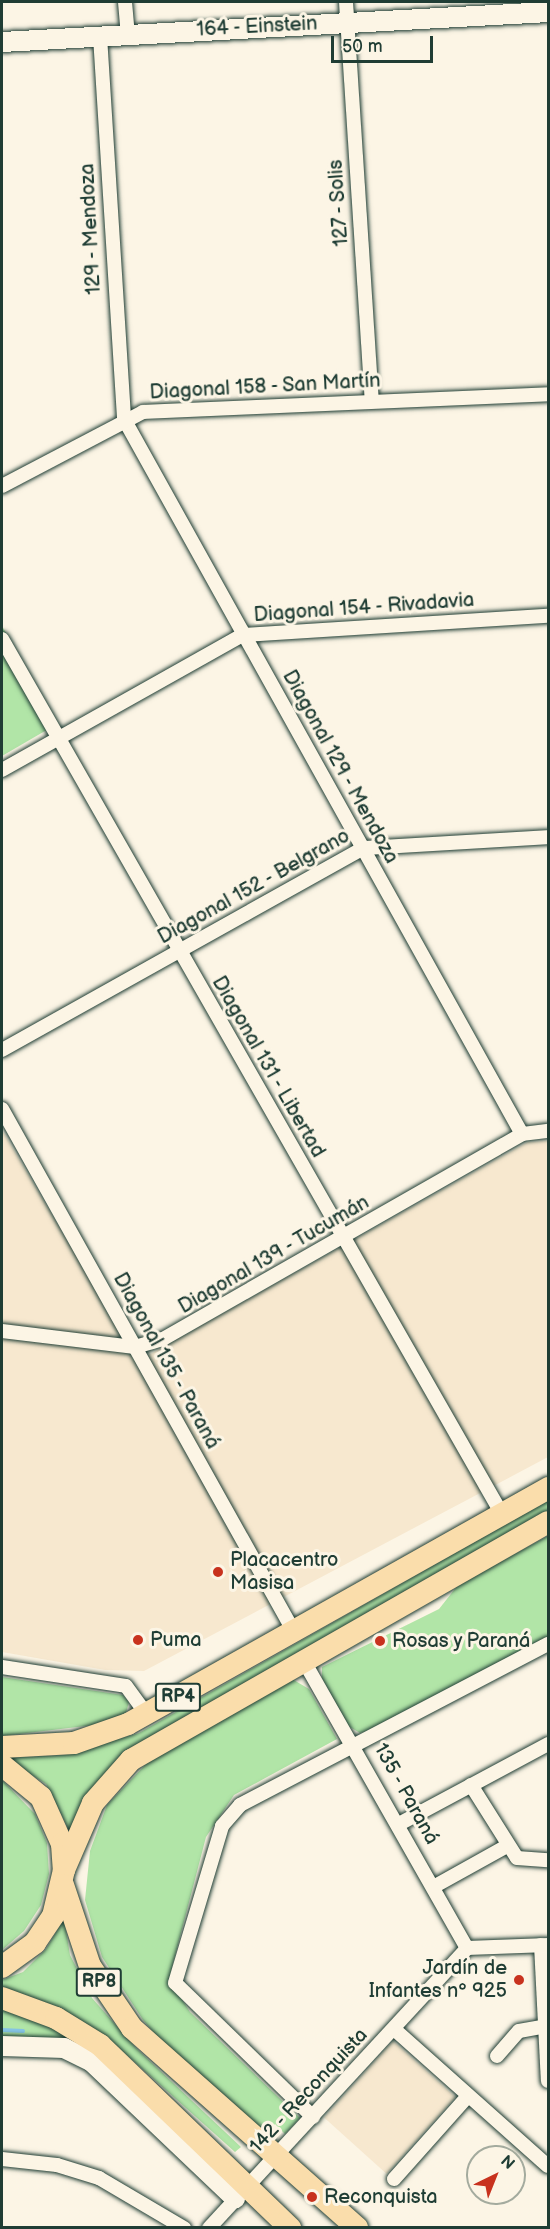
<!DOCTYPE html>
<html>
<head>
<meta charset="utf-8">
<style>
	body { margin:0 }
	#map { position:relative; width:550px; height:2229px; overflow:hidden; background:#fcf5e5; font-family:"Balsamiq Sans",sans-serif }
	div>[style] { position:absolute }
	.built>* { inset:0; background:#f7e8cf; transform-origin:0 0 }
	.green>* { inset:0; background:#b1e5a7 }
	.stream>* { height:4px; margin:-2px; padding:0 2px; transform-origin:2px; border-radius:2px; background:#86c5e6 }
	.roads { filter:drop-shadow(0 0 2px #1f3d34) drop-shadow(0 0 2px #1f3d34) }
	.street>* { height:14px; margin:-7px; padding:0 7px; transform-origin:7px; border-radius:7px; background:#fcf5e5 }
	.secondary>* { height:20px; margin:-10px; padding:0 10px; transform-origin:10px; border-radius:10px; background:#fcf5e5 }
	.primary>* { height:22px; margin:-11px; padding:0 11px; transform-origin:11px; border-radius:11px; background:#faddab }
	.dots>* { width:16px; height:16px; translate:-50% -50%; box-sizing:border-box; border:3px solid #fcf5e5; border-radius:50% }
	span { translate:-50% -50%; white-space:nowrap; text-align:center; line-height:1.15; -webkit-text-stroke:6px #fcf5e5; paint-order:stroke }
	.shield-label span { padding:2px 4px; background:#fcf5e5; border:2px solid; border-radius:4px; -webkit-text-stroke-width:0 }
	.shield-label { font-size:18px; color:#1f3d34; font-weight:700 }
	.street-label { font-size:20px; color:#1f3d34 }
	.poi-label { font-size:20px; color:#1f3d34 }
	.left { translate:0 -50%; text-align:left }
	.right { translate:-100% -50%; text-align:right }
	.frame { position:absolute; inset:0; border:3px solid #1f3d34; pointer-events:none }
	.north { position:absolute; left:466px; top:2145px; width:60px; height:60px; box-sizing:border-box; background:#fcf5e5; border:2px solid #a4ab9e; border-radius:50%; rotate:43deg; font-size:16px; font-weight:700; line-height:24px; text-align:center; color:#1f3d34 }
	.north::after { content:''; display:block; margin:auto; width:21px; height:27px; background:#c8321e; clip-path:polygon(50% 0,100% 100%,50% 72%,0 100%) }
	.scale { position:absolute; left:331px; top:36px; width:102px; height:27px; box-sizing:border-box; border:3px solid #1f3d34; border-top:0; padding-left:8px; font-size:18px; line-height:21px; white-space:nowrap; color:#1f3d34; -webkit-text-stroke:4px #fcf5e5; paint-order:stroke }
</style>
</head>
<body>
<div id="map">
	<div class="built">
		<i style="clip-path:polygon(2px 1130px,138px 1361px,528px 1142px,548px 1141px,548px 1457px,144px 1671px,105px 1670px,2px 1652px)"></i>
		<i style="left:393px;top:2041px;width:84px;height:103px;rotate:42deg"></i>
	</div>
	<div class="green">
		<i style="clip-path:polygon(2px 626px,57px 724px,2px 756px)"></i>
		<i style="clip-path:polygon(548px 1500px,548px 1510px,532px 1522px,144px 1741px,70px 1832px,46px 1784px,5px 1758px,64px 1755px,139px 1733px)"></i>
		<i style="clip-path:polygon(548px 1536px,548px 1641px,387px 1725px,360px 1733px,348px 1726px,322px 1678px,322px 1667px,439px 1609px,458px 1585px)"></i>
		<i style="clip-path:polygon(2px 1677px,123px 1695px,129px 1702px,126px 1713px,94px 1725px,2px 1736px)"></i>
		<i style="clip-path:polygon(292px 1679px,309px 1689px,337px 1739px,234px 1795px,206px 1837px,169px 1979px,190px 2012px,300px 2118px,285px 2134px,275px 2124px,266px 2133px,166px 2047px,143px 2020px,102px 1957px,85px 1900px,90px 1851px,107px 1805px,147px 1763px)"></i>
		<i style="clip-path:polygon(2px 1780px,35px 1814px,47px 1843px,49px 1874px,41px 1905px,24px 1931px,2px 1950px)"></i>
		<i style="clip-path:polygon(64px 1919px,70px 1955px,92px 1998px,136px 2048px,241px 2147px,235px 2152px,109px 2039px,2px 1989px,2px 1980px,23px 1972px,46px 1949px)"></i>
		<i style="clip-path:polygon(2px 2007px,60px 2028px,93px 2056px,2px 2038px)"></i>
	</div>
	<div class="stream">
		<i style="left:2px;top:2030px;width:21px;rotate:3deg"></i>
	</div>
	<div class="roads">
		<div class="street">
			<i style="left:125px;top:2px;width:33px;rotate:85deg"></i>
			<i style="left:346px;top:2px;width:400px;rotate:86.3deg"></i>
			<i style="left:100px;top:36px;width:384px;rotate:86.4deg"></i>
			<i style="left:124px;top:419px;width:818px;rotate:60.9deg"></i>
			<i style="left:2px;top:486px;width:159px;rotate:-27.7deg"></i>
			<i style="left:143px;top:412px;width:405px;rotate:-2.5deg"></i>
			<i style="left:2px;top:639px;width:1008px;rotate:60.26deg"></i>
			<i style="left:2px;top:770px;width:276px;rotate:-29.3deg"></i>
			<i style="left:243px;top:635px;width:306px;rotate:-3.6deg"></i>
			<i style="left:2px;top:1050px;width:415px;rotate:-29.2deg"></i>
			<i style="left:364px;top:848px;width:184px;rotate:-3.4deg"></i>
			<i style="left:2px;top:1109px;width:599px;rotate:60.82deg"></i>
			<i style="left:2px;top:1331px;width:134px;rotate:6.9deg"></i>
			<i style="left:135px;top:1347px;width:29px;rotate:-16deg"></i>
			<i style="left:163px;top:1339px;width:413px;rotate:-29.7deg"></i>
			<i style="left:522px;top:1134px;width:26px;rotate:-7deg"></i>
			<i style="left:305px;top:1663px;width:328px;rotate:60.4deg"></i>
			<i style="left:2px;top:1667px;width:125px;rotate:8.7deg"></i>
			<i style="left:126px;top:1686px;width:36px;rotate:54deg"></i>
			<i style="left:471px;top:1785px;width:86px;rotate:57.8deg"></i>
			<i style="left:517px;top:1858px;width:31px;rotate:4deg"></i>
			<i style="left:399px;top:1824px;width:169px;rotate:-28.2deg"></i>
			<i style="left:435px;top:1886px;width:80px;rotate:-29.1deg"></i>
			<i style="left:541px;top:1945px;width:136px;rotate:87.1deg"></i>
			<i style="left:394px;top:2029px;width:206px;rotate:41.7deg"></i>
			<i style="left:497px;top:2056px;width:33px;rotate:-49deg"></i>
			<i style="left:519px;top:2031px;width:29px;rotate:-10deg"></i>
			<i style="left:313px;top:2117px;width:192px;rotate:-135.8deg"></i>
			<i style="left:175px;top:1983px;width:164px;rotate:-73.3deg"></i>
			<i style="left:222px;top:1826px;width:28px;rotate:-49deg"></i>
			<i style="left:240px;top:1805px;width:348px;rotate:-27.6deg"></i>
			<i style="left:2px;top:2159px;width:55px;rotate:6.2deg"></i>
			<i style="left:57px;top:2165px;width:44px;rotate:17.2deg"></i>
			<i style="left:99px;top:2178px;width:99px;rotate:30.5deg"></i>
			<i style="left:394px;top:2179px;width:110px;rotate:-48.3deg"></i>
			<i style="left:209px;top:2228px;width:381px;rotate:-47.3deg"></i>
			<i style="left:467px;top:1948px;width:81px;rotate:-2.1deg"></i>
		</div>
		<div class="secondary">
			<i style="left:2px;top:42px;width:547px;rotate:-3.14deg"></i>
			<i style="left:2px;top:2046px;width:62px;rotate:1.8deg"></i>
			<i style="left:64px;top:2048px;width:30px;rotate:26deg"></i>
			<i style="left:91px;top:2061px;width:199px;rotate:43.6deg"></i>
		</div>
		<div class="primary">
			<i style="left:2px;top:1747px;width:72px;rotate:-3.2deg"></i>
			<i style="left:74px;top:1743px;width:57px;rotate:-19.4deg"></i>
			<i style="left:128px;top:1724px;width:482px;rotate:-29.3deg"></i>
			<i style="left:2px;top:1765px;width:50px;rotate:39.4deg"></i>
			<i style="left:41px;top:1797px;width:51px;rotate:65.9deg"></i>
			<i style="left:62px;top:1844px;width:26px;rotate:86deg"></i>
			<i style="left:64px;top:1870px;width:47px;rotate:103.4deg"></i>
			<i style="left:53px;top:1916px;width:32px;rotate:124deg"></i>
			<i style="left:35px;top:1943px;width:41px;rotate:144deg"></i>
			<i style="left:64px;top:1870px;width:73px;rotate:-66.6deg"></i>
			<i style="left:93px;top:1803px;width:57px;rotate:-48.5deg"></i>
			<i style="left:131px;top:1760px;width:480px;rotate:-29.7deg"></i>
			<i style="left:63px;top:1885px;width:85px;rotate:71.6deg"></i>
			<i style="left:90px;top:1966px;width:75px;rotate:55.9deg"></i>
			<i style="left:132px;top:2028px;width:301px;rotate:41.6deg"></i>
			<i style="left:2px;top:1998px;width:58px;rotate:20.3deg"></i>
			<i style="left:56px;top:2018px;width:52px;rotate:31.5deg"></i>
			<i style="left:100px;top:2045px;width:264px;rotate:43.9deg"></i>
		</div>
	</div>
	<div class="dots">
		<i style="left:218px;top:1572px;background:#c8321e"></i>
		<i style="left:138px;top:1640px;background:#c8321e"></i>
		<i style="left:380px;top:1641px;background:#c8321e"></i>
		<i style="left:519px;top:1980px;background:#c8321e"></i>
		<i style="left:312px;top:2197px;background:#c8321e"></i>
	</div>
	<div class="shield-label">
		<span style="left:178px;top:1697px">RP4</span>
		<span style="left:99px;top:1982px">RP8</span>
	</div>
	<div class="street-label">
		<span style="left:257px;top:27px;rotate:-3deg">164 - Einstein</span>
		<span style="left:339px;top:203px;rotate:-94deg">127 - Solis</span>
		<span style="left:91px;top:229px;rotate:-93deg">129 - Mendoza</span>
		<span style="left:265px;top:387px;rotate:-3deg">Diagonal 158 - San Martín</span>
		<span style="left:364px;top:608px;rotate:-4deg">Diagonal 154 - Rivadavia</span>
		<span style="left:340px;top:767px;rotate:61deg">Diagonal 129 - Mendoza</span>
		<span style="left:254px;top:887px;rotate:-29deg">Diagonal 152 - Belgrano</span>
		<span style="left:268px;top:1067px;rotate:60deg">Diagonal 131 - Libertad</span>
		<span style="left:274px;top:1255px;rotate:-30deg">Diagonal 139 - Tucumán</span>
		<span style="left:166px;top:1361px;rotate:61deg">Diagonal 135 - Paraná</span>
		<span style="left:406px;top:1794px;rotate:61deg">135 - Paraná</span>
		<span style="left:309px;top:2091px;rotate:-47deg">142 - Reconquista</span>
	</div>
	<div class="poi-label">
		<span class="left" style="left:230px;top:1572px">Placacentro<br>Masisa</span>
		<span class="left" style="left:150px;top:1640px">Puma</span>
		<span class="left" style="left:392px;top:1641px">Rosas y Paraná</span>
		<span class="right" style="left:507px;top:1980px">Jardín de<br>Infantes nº 925</span>
		<span class="left" style="left:324px;top:2197px">Reconquista</span>
	</div>
	<div class="frame"></div>
	<div class="north">N</div>
	<div class="scale">50 m</div>
</div>
</body>
</html>
